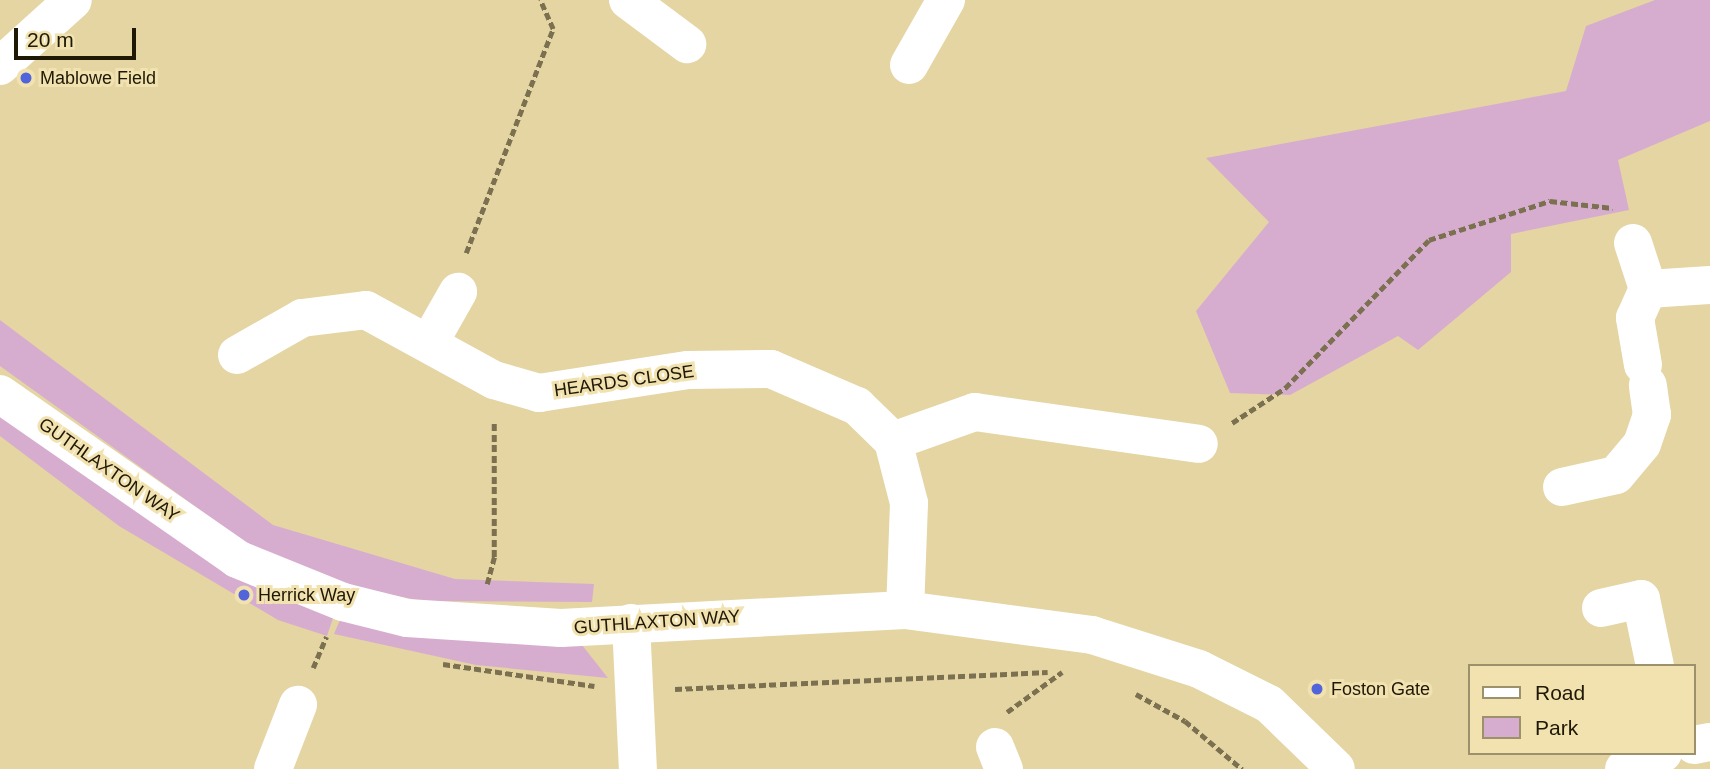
<!DOCTYPE html>
<html>
<head>
<meta charset="utf-8">
<style>
	body { margin:0 }
	#map { position:relative; width:1710px; height:769px; overflow:hidden; background:#e4d5a3; font-family:Arial,sans-serif }
	div>[style] { position:absolute }
	.green>* { inset:0; background:#d7adcf }
	.path>* { height:4.5px; margin-top:-2.25px; transform-origin:0; background:repeating-linear-gradient(90deg,#7b704f 0 7px,transparent 0 10.5px) }
	.minor>* { height:38px; margin:-19px; padding:0 19px; transform-origin:19px; border-radius:19px; background:#fff }
	.dots>* { width:19px; height:19px; translate:-50% -50%; box-sizing:border-box; border:4px solid #f2e2b0; border-radius:50% }
	span { translate:-50% -50%; white-space:nowrap; text-align:center; line-height:1.15; -webkit-text-stroke:6px #f2e2b0; paint-order:stroke }
	.poi-label { font-size:18px; color:#1e1805 }
	.left { translate:0 -50%; text-align:left }
	.street-label { font-size:18px; color:#1e1805 }
	.legend { position:absolute; left:1468px; top:664px; width:228px; height:91px; box-sizing:border-box; background:#f2e2b0; border:2px solid #9d916c; margin:0; padding:9px 12px; list-style:none; font-size:21px; color:#1e1805 }
	.legend li { display:flex; align-items:center; gap:14px; height:35px }
	.legend b { width:35px; border:2px solid #9d916c }
	.scale { position:absolute; left:14px; top:28px; width:122px; height:32px; box-sizing:border-box; border:4px solid #1e1805; border-top:0; padding-left:9px; font-size:21px; line-height:24px; white-space:nowrap; color:#1e1805; -webkit-text-stroke:5px #f2e2b0; paint-order:stroke }
</style>
</head>
<body>
<div id="map">
	<div class="green">
		<i style="clip-path:polygon(1655px 0,1710px 0,1710px 121px,1618px 160px,1629px 210px,1511px 234px,1511px 272px,1418px 350px,1398px 336px,1290px 395px,1230px 393px,1196px 311px,1269px 222px,1206px 158px,1566px 91px,1586px 26px)"></i>
		<i style="clip-path:polygon(0 320px,273px 525px,455px 579px,594px 584px,592px 602px,422px 601px,342px 585px,246px 543px,0 366px)"></i>
		<i style="clip-path:polygon(0 394px,339px 600px,327px 636px,278px 620px,119px 526px,0 436px)"></i>
		<i style="clip-path:polygon(345px 608px,582px 645px,608px 678px,476px 665px,334px 634px)"></i>
	</div>
	<div class="path">
		<i style="left:466px;top:253px;width:240px;rotate:-68.8deg"></i>
		<i style="left:553px;top:29px;width:32px;rotate:-114deg"></i>
		<i style="left:1232px;top:423px;width:64px;rotate:-33.4deg"></i>
		<i style="left:1285px;top:388px;width:206px;rotate:-45.8deg"></i>
		<i style="left:1429px;top:240px;width:127px;rotate:-17.9deg"></i>
		<i style="left:1550px;top:201px;width:63px;rotate:6.3deg"></i>
		<i style="left:487px;top:584px;width:28px;rotate:-75deg"></i>
		<i style="left:494px;top:557px;width:135px;rotate:-90deg"></i>
		<i style="left:443px;top:664px;width:153px;rotate:8.3deg"></i>
		<i style="left:313px;top:668px;width:34px;rotate:-67deg"></i>
		<i style="left:675px;top:689px;width:373px;rotate:-2.6deg"></i>
		<i style="left:1136px;top:694px;width:56px;rotate:28.9deg"></i>
		<i style="left:1185px;top:721px;width:75px;rotate:40.1deg"></i>
		<i style="left:1007px;top:712px;width:68px;rotate:-36deg"></i>
	</div>
	<div class="minor">
		<i style="left:628px;top:0;width:74px;rotate:36.7deg"></i>
		<i style="left:909px;top:65px;width:75px;rotate:-60.4deg"></i>
		<i style="left:0;top:66px;width:98px;rotate:-42.1deg"></i>
		<i style="left:1633px;top:243px;width:48px;rotate:71.9deg"></i>
		<i style="left:1648px;top:289px;width:62px;rotate:-3.7deg"></i>
		<i style="left:429px;top:343px;width:59px;rotate:-60.4deg"></i>
		<i style="left:237px;top:355px;width:75px;rotate:-29.6deg"></i>
		<i style="left:302px;top:318px;width:64px;rotate:-7.1deg"></i>
		<i style="left:366px;top:310px;width:146px;rotate:28.7deg"></i>
		<i style="left:494px;top:380px;width:47px;rotate:16.1deg"></i>
		<i style="left:539px;top:393px;width:151px;rotate:-8.8deg"></i>
		<i style="left:688px;top:370px;width:83px;rotate:-0.7deg"></i>
		<i style="left:771px;top:369px;width:94px;rotate:23.3deg"></i>
		<i style="left:857px;top:406px;width:50px;rotate:44.2deg"></i>
		<i style="left:893px;top:441px;width:64px;rotate:75.5deg"></i>
		<i style="left:909px;top:503px;width:107px;rotate:92.1deg"></i>
		<i style="left:1643px;top:365px;width:48px;rotate:-99.7deg"></i>
		<i style="left:1635px;top:318px;width:32px;rotate:-66deg"></i>
		<i style="left:0;top:394px;width:289px;rotate:34.8deg"></i>
		<i style="left:237px;top:559px;width:114px;rotate:22.1deg"></i>
		<i style="left:343px;top:602px;width:66px;rotate:14deg"></i>
		<i style="left:407px;top:618px;width:154px;rotate:3.7deg"></i>
		<i style="left:561px;top:628px;width:344px;rotate:-3deg"></i>
		<i style="left:905px;top:610px;width:189px;rotate:7.6deg"></i>
		<i style="left:1092px;top:635px;width:112px;rotate:17.6deg"></i>
		<i style="left:1199px;top:669px;width:78px;rotate:26.6deg"></i>
		<i style="left:1269px;top:704px;width:93px;rotate:44.1deg"></i>
		<i style="left:893px;top:441px;width:87px;rotate:-19.5deg"></i>
		<i style="left:975px;top:412px;width:226px;rotate:8.1deg"></i>
		<i style="left:1562px;top:487px;width:55px;rotate:-12.5deg"></i>
		<i style="left:1616px;top:475px;width:40px;rotate:-50deg"></i>
		<i style="left:1642px;top:444px;width:31px;rotate:-71deg"></i>
		<i style="left:1652px;top:415px;width:30px;rotate:-98deg"></i>
		<i style="left:1601px;top:608px;width:41px;rotate:-12.7deg"></i>
		<i style="left:1641px;top:599px;width:68px;rotate:78.2deg"></i>
		<i style="left:631px;top:623px;width:146px;rotate:87.3deg"></i>
		<i style="left:1694px;top:745px;width:16px;rotate:-11deg"></i>
		<i style="left:995px;top:747px;width:24px;rotate:68deg"></i>
		<i style="left:273px;top:769px;width:69px;rotate:-68.7deg"></i>
		<i style="left:1624px;top:769px;width:42px;rotate:-22.3deg"></i>
	</div>
	<div class="dots">
		<i style="left:26px;top:78px;background:#5264da"></i>
		<i style="left:244px;top:595px;background:#5264da"></i>
		<i style="left:1317px;top:689px;background:#5264da"></i>
	</div>
	<div class="poi-label">
		<span class="left" style="left:40px;top:78px">Mablowe Field</span>
		<span class="left" style="left:258px;top:595px">Herrick Way</span>
		<span class="left" style="left:1331px;top:689px">Foston Gate</span>
	</div>
	<div class="street-label">
		<span style="left:624px;top:381px;rotate:-8deg">HEARDS CLOSE</span>
		<span style="left:109px;top:470px;rotate:35deg">GUTHLAXTON WAY</span>
		<span style="left:657px;top:622px;rotate:-4deg">GUTHLAXTON WAY</span>
	</div>
	<ul class="legend">
	<li><b style="height:9px;background:#fff"></b>Road</li>
	<li><b style="height:19px;background:#d7adcf"></b>Park</li>
	</ul>
	<div class="scale">20 m</div>
</div>
</body>
</html>
